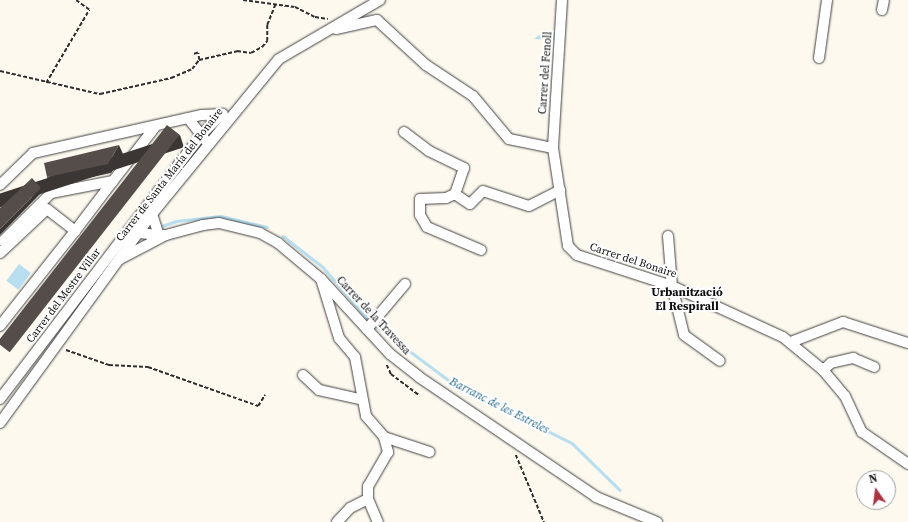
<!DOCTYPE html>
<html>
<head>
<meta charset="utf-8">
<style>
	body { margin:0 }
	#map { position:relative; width:908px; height:522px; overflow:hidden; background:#fdf9ee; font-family:"Source Serif 4",serif }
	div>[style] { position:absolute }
	.water>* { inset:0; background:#b7dff0; transform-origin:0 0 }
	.stream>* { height:2.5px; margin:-1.25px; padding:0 1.25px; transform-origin:1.25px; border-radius:1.25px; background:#b7dff0 }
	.path>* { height:1.5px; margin-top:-0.75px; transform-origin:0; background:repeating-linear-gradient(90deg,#2f2f2f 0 4px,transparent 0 6px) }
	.roads { filter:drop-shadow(0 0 1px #404040) drop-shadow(0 0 1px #404040) }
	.minor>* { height:10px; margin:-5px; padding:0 5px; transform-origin:5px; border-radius:5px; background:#fff }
	.wall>* { inset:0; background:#484240 }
	.shaded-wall>* { inset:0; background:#3b3634; transform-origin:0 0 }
	.building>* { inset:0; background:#544d4a; transform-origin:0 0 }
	span { translate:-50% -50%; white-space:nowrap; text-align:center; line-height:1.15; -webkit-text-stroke:4px #fff; paint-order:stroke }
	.street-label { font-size:11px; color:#0d0d0d }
	.neighbourhood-label { font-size:12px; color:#0d0d0d; font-weight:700 }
	.water-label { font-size:12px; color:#226992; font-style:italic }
	.north { position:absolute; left:856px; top:470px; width:40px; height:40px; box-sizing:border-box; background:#fff; border:1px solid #9e9e9e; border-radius:50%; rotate:346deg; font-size:11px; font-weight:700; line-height:16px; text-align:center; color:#0d0d0d }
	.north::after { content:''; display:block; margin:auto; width:14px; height:18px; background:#af3241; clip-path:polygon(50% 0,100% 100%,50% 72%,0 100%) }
</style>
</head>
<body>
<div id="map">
	<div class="water">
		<i style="clip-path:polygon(543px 32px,556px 33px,555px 40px,534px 39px)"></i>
		<i style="left:19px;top:264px;width:15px;height:21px;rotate:37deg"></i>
	</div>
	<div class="stream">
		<i style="left:159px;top:227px;width:18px;rotate:-19deg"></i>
		<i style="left:176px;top:221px;width:45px;rotate:-6.3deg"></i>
		<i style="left:221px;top:216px;width:47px;rotate:13.4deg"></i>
		<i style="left:283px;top:236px;width:51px;rotate:37.8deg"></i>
		<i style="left:323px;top:267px;width:72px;rotate:49deg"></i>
		<i style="left:375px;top:325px;width:100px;rotate:36.9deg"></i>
		<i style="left:455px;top:385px;width:131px;rotate:26.4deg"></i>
		<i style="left:572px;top:443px;width:67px;rotate:44.4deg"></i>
	</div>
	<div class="path">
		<i style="left:243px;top:0;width:52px;rotate:7.7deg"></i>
		<i style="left:295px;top:7px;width:22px;rotate:27deg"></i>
		<i style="left:315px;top:17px;width:13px;rotate:9deg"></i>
		<i style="left:199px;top:60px;width:39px;rotate:-13deg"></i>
		<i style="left:237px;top:51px;width:14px;rotate:8deg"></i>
		<i style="left:251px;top:53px;width:13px;rotate:-29deg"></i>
		<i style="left:262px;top:47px;width:8px;rotate:-50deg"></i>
		<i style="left:267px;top:41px;width:16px;rotate:-90deg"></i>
		<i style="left:267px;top:25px;width:22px;rotate:-68deg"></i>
		<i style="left:0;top:71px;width:103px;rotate:13deg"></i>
		<i style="left:100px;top:94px;width:73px;rotate:-12.7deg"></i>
		<i style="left:171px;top:78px;width:23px;rotate:-23deg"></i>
		<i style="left:192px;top:69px;width:11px;rotate:-52deg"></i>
		<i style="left:199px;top:60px;width:7px;rotate:-98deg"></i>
		<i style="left:198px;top:53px;width:6px;rotate:162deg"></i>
		<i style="left:46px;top:83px;width:85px;rotate:-59.5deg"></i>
		<i style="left:89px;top:10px;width:17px;rotate:-144deg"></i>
		<i style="left:66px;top:350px;width:46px;rotate:19.2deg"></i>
		<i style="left:109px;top:365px;width:39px;rotate:3deg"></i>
		<i style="left:148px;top:367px;width:117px;rotate:19.5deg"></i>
		<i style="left:258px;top:406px;width:13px;rotate:-58deg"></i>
		<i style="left:387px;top:365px;width:10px;rotate:66deg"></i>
		<i style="left:391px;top:374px;width:36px;rotate:37deg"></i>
		<i style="left:516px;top:455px;width:73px;rotate:67.3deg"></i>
	</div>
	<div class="roads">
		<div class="minor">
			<i style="left:562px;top:0;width:148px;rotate:93.5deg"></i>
			<i style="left:553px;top:148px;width:99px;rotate:81.3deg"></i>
			<i style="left:568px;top:246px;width:13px;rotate:45deg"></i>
			<i style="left:577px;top:255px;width:100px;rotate:18.1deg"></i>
			<i style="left:672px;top:286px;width:122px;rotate:24.7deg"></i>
			<i style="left:783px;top:337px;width:52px;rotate:39.5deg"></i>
			<i style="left:823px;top:370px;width:34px;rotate:50deg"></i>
			<i style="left:845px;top:396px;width:40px;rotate:65deg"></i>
			<i style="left:862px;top:432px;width:56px;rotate:34.8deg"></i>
			<i style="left:882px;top:10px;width:10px;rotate:-79deg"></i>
			<i style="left:336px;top:29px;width:42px;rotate:-12.4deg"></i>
			<i style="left:377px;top:20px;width:67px;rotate:42.6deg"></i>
			<i style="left:426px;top:65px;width:56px;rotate:33.4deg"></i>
			<i style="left:473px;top:96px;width:56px;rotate:50.1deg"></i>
			<i style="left:509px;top:139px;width:45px;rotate:11.6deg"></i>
			<i style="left:819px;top:58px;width:59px;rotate:-82.1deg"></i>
			<i style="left:188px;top:118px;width:28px;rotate:52deg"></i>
			<i style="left:404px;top:132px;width:31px;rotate:37deg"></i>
			<i style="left:429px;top:151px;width:39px;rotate:26deg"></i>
			<i style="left:464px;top:168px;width:28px;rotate:109deg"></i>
			<i style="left:113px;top:181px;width:68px;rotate:-52.1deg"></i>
			<i style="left:0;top:185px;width:46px;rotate:-44.1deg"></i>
			<i style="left:33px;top:153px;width:173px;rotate:-12.7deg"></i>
			<i style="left:202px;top:115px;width:21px;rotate:-3deg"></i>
			<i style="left:152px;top:214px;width:22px;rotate:72deg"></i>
			<i style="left:159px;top:235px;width:7px"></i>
			<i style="left:139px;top:233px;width:20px;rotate:6deg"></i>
			<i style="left:668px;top:236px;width:50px;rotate:85.4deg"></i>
			<i style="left:672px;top:286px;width:50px;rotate:76.2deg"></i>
			<i style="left:684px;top:335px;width:44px;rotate:35.8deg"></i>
			<i style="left:3px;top:241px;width:68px;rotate:-45deg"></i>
			<i style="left:51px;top:193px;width:63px;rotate:-11deg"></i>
			<i style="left:113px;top:181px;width:63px;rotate:127.2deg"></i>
			<i style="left:481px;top:250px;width:59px;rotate:-156.9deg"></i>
			<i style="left:427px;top:227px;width:14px;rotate:-120deg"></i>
			<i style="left:420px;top:215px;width:16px;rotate:-90deg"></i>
			<i style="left:420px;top:199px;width:26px;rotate:-2deg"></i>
			<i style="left:446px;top:198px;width:10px;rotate:-24deg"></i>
			<i style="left:455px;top:194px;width:18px;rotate:34deg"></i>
			<i style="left:470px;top:204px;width:18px;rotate:-45deg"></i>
			<i style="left:483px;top:191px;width:48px;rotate:18.1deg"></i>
			<i style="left:529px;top:206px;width:35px;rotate:-27deg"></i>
			<i style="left:0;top:253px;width:64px;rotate:-43.1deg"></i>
			<i style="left:47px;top:209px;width:36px;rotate:38deg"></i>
			<i style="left:75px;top:231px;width:121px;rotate:128.3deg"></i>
			<i style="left:120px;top:259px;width:52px;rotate:-27.6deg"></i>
			<i style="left:166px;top:235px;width:38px;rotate:-15deg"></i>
			<i style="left:203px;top:225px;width:16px;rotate:-7deg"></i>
			<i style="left:219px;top:223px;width:42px;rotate:13.7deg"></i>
			<i style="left:260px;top:233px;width:21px;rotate:29deg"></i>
			<i style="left:278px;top:243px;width:56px;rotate:39.9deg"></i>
			<i style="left:321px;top:279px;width:102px;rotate:47.4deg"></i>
			<i style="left:390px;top:354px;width:37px;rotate:38deg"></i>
			<i style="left:419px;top:377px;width:214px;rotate:34.1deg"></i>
			<i style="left:596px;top:497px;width:66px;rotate:22.3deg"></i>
			<i style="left:321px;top:279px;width:62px;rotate:73deg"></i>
			<i style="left:339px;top:338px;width:25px;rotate:50deg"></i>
			<i style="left:355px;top:357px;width:60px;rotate:79.4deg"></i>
			<i style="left:366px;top:416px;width:28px;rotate:49deg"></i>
			<i style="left:384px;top:437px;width:16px;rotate:75deg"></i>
			<i style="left:388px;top:452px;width:39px;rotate:120deg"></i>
			<i style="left:368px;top:486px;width:13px;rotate:90deg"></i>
			<i style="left:368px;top:499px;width:25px;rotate:67deg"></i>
			<i style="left:367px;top:329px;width:59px;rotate:-49.8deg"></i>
			<i style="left:791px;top:342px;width:56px;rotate:-21deg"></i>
			<i style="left:843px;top:322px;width:68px;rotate:17.9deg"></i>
			<i style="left:823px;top:370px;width:11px;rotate:-41deg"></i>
			<i style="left:831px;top:363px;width:23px;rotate:-13deg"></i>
			<i style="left:853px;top:358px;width:23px;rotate:23deg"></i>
			<i style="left:303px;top:375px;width:22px;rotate:43deg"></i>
			<i style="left:319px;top:390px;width:42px;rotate:12.4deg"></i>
			<i style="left:0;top:399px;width:332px;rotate:-52.7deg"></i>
			<i style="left:201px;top:135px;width:30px;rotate:-45deg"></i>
			<i style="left:0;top:423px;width:258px;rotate:-54deg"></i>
			<i style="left:152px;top:214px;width:200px;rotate:-50.7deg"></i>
			<i style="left:279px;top:59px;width:117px;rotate:-30.3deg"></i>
			<i style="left:384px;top:437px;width:48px;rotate:18.1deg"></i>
			<i style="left:337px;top:522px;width:19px;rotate:-47deg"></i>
			<i style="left:350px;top:508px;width:20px;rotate:-27deg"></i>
		</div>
	</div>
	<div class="wall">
		<i style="clip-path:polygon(123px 154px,111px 173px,51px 186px,47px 177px)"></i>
	</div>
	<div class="shaded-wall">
		<i style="left:180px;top:135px;width:13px;height:297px;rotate:72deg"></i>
		<i style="clip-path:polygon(119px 145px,123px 154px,111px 173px,108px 164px)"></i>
		<i style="clip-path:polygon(41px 188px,42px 192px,0 235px,0 229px)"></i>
	</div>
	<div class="building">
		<i style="left:167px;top:125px;width:16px;height:276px;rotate:38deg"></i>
		<i style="clip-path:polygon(119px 145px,108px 164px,47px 177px,44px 163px)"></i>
		<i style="clip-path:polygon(32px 178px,41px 188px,0 229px,0 208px)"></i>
	</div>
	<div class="street-label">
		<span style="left:546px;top:73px;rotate:-86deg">Carrer del Fenoll</span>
		<span style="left:170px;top:175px;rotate:-52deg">Carrer de Santa María del Bonaire</span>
		<span style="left:633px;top:261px;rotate:18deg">Carrer del Bonaire</span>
		<span style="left:64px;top:296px;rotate:-53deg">Carrer del Mestre Villar</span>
		<span style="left:373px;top:316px;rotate:47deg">Carrer de la Travessa</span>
	</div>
	<div class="neighbourhood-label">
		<span style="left:687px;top:300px">Urbanització<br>El Respirall</span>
	</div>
	<div class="water-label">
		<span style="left:499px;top:406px;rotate:27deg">Barranc de les Estreles</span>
	</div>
	<div class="north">N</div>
</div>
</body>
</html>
